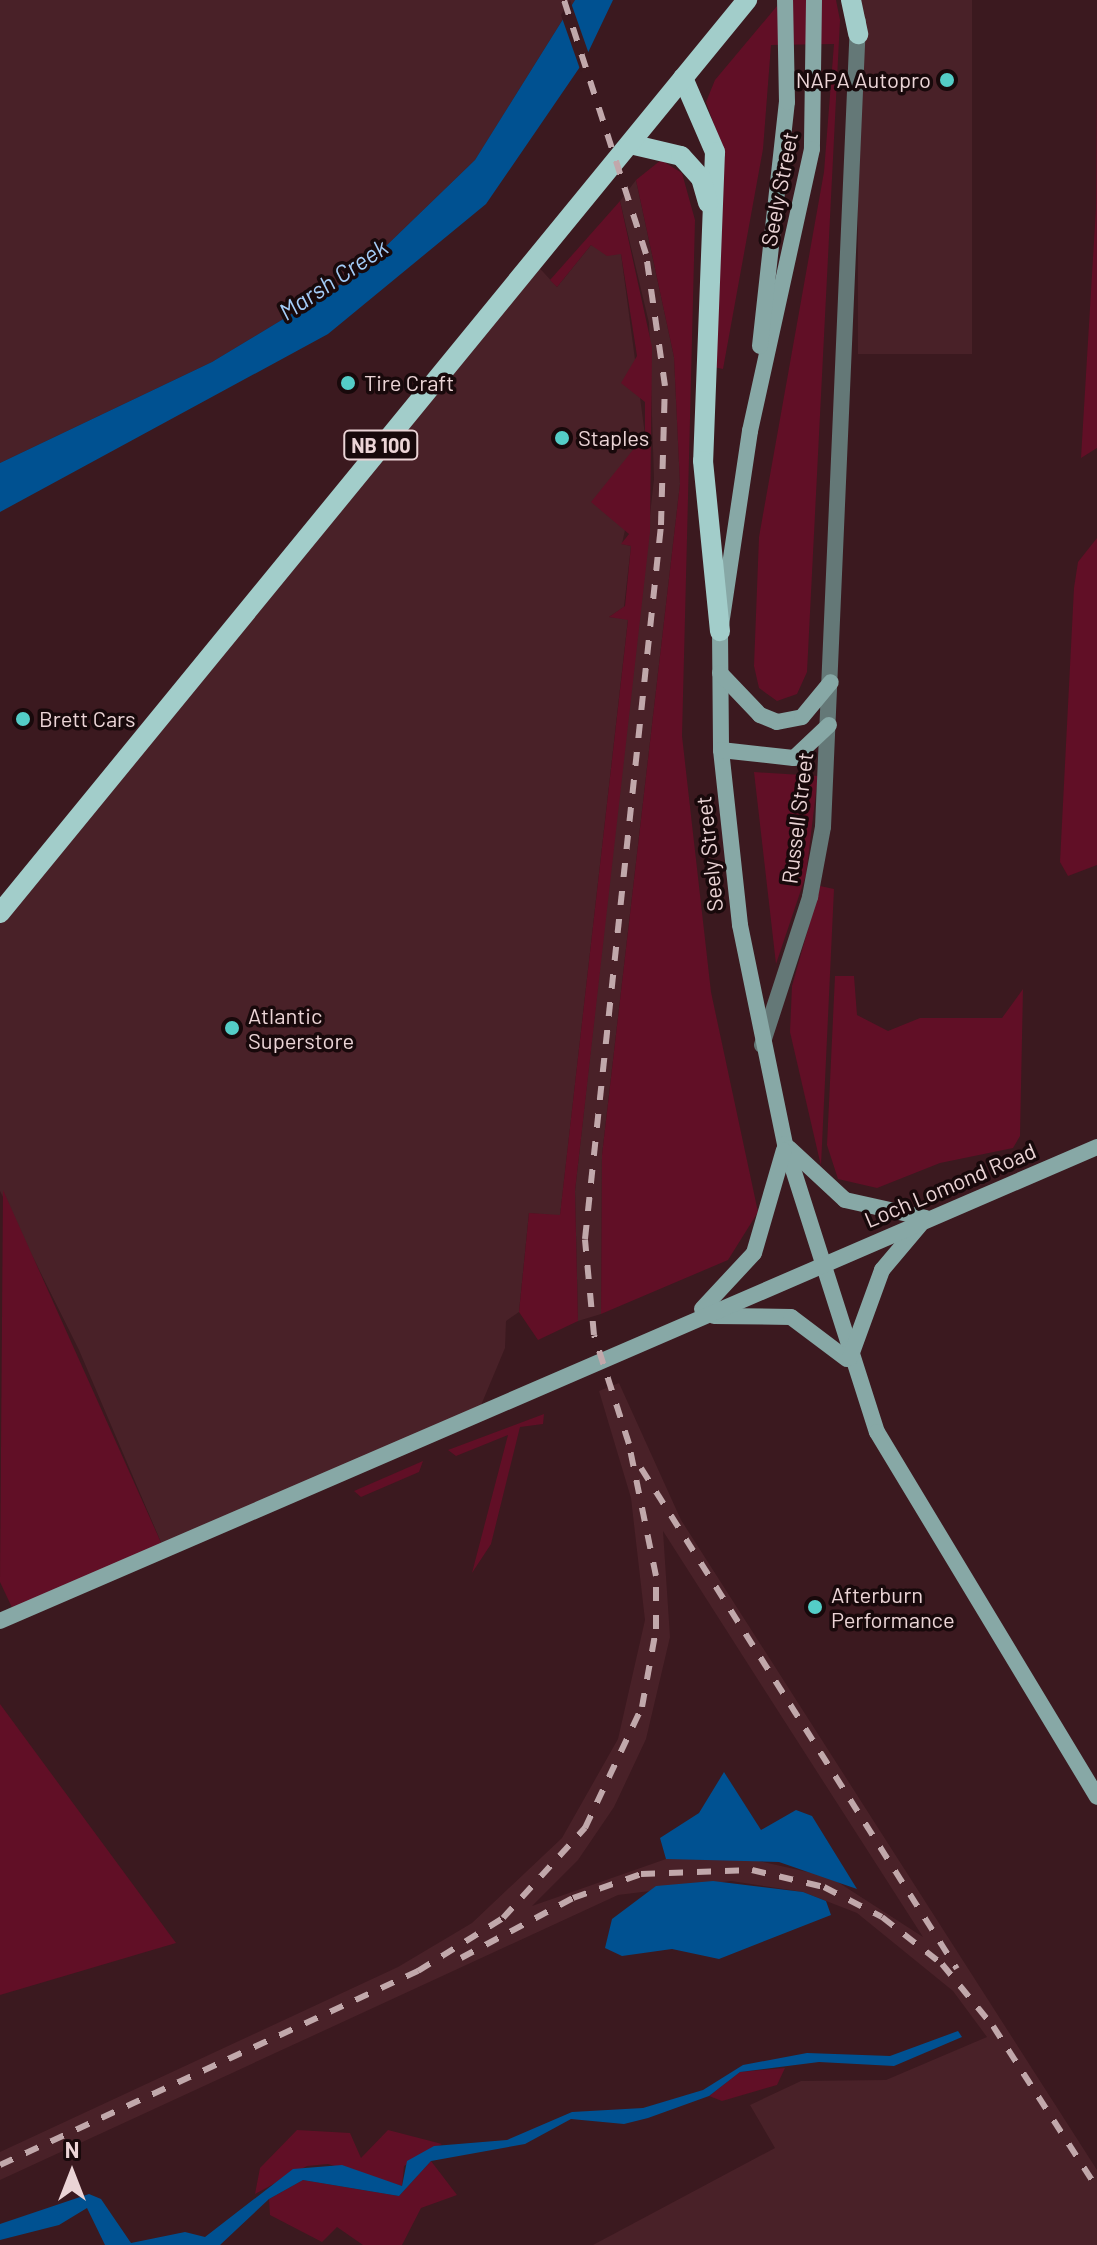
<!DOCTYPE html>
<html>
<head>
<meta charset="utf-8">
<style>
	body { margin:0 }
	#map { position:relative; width:1097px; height:2245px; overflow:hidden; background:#3b191f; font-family:Barlow,sans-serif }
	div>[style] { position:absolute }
	.built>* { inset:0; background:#492128; transform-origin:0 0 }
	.green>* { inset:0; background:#610f26 }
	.water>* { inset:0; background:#005191 }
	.pier>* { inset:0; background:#3b191f }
	.tertiary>* { height:16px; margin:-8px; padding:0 8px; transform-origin:8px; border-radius:8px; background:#647877 }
	.secondary>* { height:16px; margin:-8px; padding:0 8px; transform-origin:8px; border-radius:8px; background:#87a8a6 }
	.primary>* { height:20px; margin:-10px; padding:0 10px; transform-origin:10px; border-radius:10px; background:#a2cdca }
	.rail>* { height:6px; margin-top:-3px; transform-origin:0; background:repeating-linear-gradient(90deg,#c1a8ab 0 14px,transparent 0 28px) }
	.dots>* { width:22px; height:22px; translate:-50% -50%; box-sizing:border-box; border:4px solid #18090b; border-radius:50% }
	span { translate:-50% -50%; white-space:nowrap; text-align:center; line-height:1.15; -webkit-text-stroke:7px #18090b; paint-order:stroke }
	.shield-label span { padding:2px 6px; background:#18090b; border:2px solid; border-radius:6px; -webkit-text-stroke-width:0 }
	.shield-label { font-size:20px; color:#ebd4d6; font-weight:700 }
	.poi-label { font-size:22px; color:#ebd4d6 }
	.right { translate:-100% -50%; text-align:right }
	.left { translate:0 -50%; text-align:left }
	.street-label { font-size:22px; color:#ebd4d6 }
	.water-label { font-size:24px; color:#a4ccf7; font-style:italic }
	.north { position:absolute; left:32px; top:2133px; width:80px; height:80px; -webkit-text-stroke:6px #18090b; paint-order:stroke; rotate:0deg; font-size:22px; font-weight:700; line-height:32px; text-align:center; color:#ebd4d6 }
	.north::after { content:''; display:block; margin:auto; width:28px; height:36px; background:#ebd4d6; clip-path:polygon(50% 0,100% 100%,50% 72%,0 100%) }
</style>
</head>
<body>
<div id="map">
	<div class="built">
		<i style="clip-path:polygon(0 0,575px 0,475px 160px,356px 275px,212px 362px,0 463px)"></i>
		<i style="left:858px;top:0;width:114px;height:354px"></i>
		<i style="clip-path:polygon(636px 180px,674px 357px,680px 484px,602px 1155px,601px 1314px,578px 1321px,575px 1191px,654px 479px,649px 323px,620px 201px)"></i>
		<i style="clip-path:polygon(591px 245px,621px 254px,645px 435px,622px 544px,631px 546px,624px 607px,609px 617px,628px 619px,560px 1216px,529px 1213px,519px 1312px,506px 1321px,505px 1348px,479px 1410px,163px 1547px,79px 1350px,0 1191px,0 913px,533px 261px,557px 287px)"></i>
		<i style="clip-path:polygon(evenodd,619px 1383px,681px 1520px,1097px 2170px,1097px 2245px,593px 2245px,775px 2148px,750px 2105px,801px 2081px,886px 2080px,987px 2037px,953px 1991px,857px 1913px,803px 1892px,731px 1881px,618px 1895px,0 2180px,0 2152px,398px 1967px,472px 1923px,562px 1838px,618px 1739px,645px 1620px,631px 1498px,599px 1391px,619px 1383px,663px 1531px,762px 1686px,923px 1937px,830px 1877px,750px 1859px,666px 1859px,532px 1906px,578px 1860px,614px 1807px,646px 1739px,670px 1637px,663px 1531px)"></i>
	</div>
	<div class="green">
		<i style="clip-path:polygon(782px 0,836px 0,840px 20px,807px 672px,797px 694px,777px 701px,759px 688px,754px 666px,759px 537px,824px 172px,834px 44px,771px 45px,763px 149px,723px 369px,713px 367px,718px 136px,706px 102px,715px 80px)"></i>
		<i style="clip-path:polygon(1097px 73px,1097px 448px,1081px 458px,1096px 208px)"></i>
		<i style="clip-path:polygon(661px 160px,682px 173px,695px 220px,682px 736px,711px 992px,758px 1212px,728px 1260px,601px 1314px,602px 1155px,680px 484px,674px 357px,636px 180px)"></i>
		<i style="clip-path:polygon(620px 201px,652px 347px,650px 532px,575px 1191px,578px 1321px,538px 1340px,519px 1312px,529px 1213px,560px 1215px,628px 620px,609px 617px,625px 606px,631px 546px,621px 544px,629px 534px,591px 502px,645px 435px,645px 402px,621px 383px,637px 356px,621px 254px,607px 256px,591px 245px,557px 287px,550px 280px)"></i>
		<i style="clip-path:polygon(1097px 538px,1097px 865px,1068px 876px,1060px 862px,1074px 588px,1078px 562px)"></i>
		<i style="clip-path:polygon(754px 772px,818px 776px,806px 875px,776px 964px)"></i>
		<i style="clip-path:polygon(820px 886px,834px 889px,821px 1166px,790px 1032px,792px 986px)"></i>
		<i style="clip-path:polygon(835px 976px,854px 976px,857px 1015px,888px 1031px,920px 1018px,1002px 1018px,1023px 989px,1020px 1136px,1013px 1148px,940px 1163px,877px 1188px,838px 1179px,827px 1145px)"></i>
		<i style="clip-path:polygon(3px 1190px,163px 1547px,15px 1614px,0 1582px)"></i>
		<i style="clip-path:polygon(544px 1414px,543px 1424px,520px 1427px,491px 1544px,472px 1573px,508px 1435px,456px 1456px,448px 1450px)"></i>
		<i style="clip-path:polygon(423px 1461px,419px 1472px,361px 1497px,354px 1491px)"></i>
		<i style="clip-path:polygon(0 1704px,176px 1943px,0 1995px)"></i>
		<i style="clip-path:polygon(785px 2068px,777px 2085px,722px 2101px,709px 2096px,740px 2072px)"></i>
		<i style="clip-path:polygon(297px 2130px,350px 2133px,361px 2158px,388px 2130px,442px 2144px,404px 2166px,402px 2186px,328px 2164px,307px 2166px,255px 2194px,260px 2168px)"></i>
		<i style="clip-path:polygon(431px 2161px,457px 2195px,421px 2208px,402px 2245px,363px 2245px,337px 2227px,322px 2242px,270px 2215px,269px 2199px,303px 2180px,399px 2196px)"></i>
	</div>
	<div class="water">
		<i style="clip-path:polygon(575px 0,613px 0,584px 61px,486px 204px,328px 334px,0 512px,0 463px,212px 362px,356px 275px,475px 160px)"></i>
		<i style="clip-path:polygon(724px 1772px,761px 1830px,796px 1810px,812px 1816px,857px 1889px,779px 1862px,666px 1859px,660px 1838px,699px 1813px)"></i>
		<i style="clip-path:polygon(713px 1881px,803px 1892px,826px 1901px,831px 1915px,719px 1959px,672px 1949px,622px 1956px,605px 1948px,612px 1919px,656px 1886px)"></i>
		<i style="clip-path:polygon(958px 2031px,962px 2037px,894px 2066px,819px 2062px,740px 2072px,709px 2096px,648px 2118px,624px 2124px,571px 2119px,525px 2144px,431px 2161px,399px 2196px,303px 2180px,269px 2199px,220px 2245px,105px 2245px,87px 2208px,59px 2225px,0 2240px,0 2224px,89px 2194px,101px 2199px,131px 2243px,185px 2232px,205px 2237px,293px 2169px,342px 2165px,402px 2186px,407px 2161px,434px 2146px,507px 2140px,572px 2112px,643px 2108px,703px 2090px,743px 2065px,807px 2053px,890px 2056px)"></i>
	</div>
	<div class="pier">
		<i style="clip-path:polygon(570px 0,590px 57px,581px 72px,561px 15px)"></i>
	</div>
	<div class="tertiary">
		<i style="left:762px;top:1045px;width:156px;rotate:-72deg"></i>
		<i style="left:810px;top:897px;width:71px;rotate:-79.5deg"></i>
		<i style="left:823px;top:827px;width:806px;rotate:-87.51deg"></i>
	</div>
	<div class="secondary">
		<i style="left:814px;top:0;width:149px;rotate:90.8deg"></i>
		<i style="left:812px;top:149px;width:289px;rotate:102.4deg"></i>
		<i style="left:750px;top:431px;width:202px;rotate:98.5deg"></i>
		<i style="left:720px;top:631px;width:119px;rotate:89.5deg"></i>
		<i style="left:721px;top:750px;width:176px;rotate:83.8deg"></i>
		<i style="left:740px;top:925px;width:224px;rotate:78.4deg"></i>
		<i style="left:785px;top:1144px;width:302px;rotate:72.3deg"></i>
		<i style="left:877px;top:1432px;width:426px;rotate:58.9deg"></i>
		<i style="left:760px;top:346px;width:245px;rotate:-83.7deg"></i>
		<i style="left:787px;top:102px;width:102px;rotate:-91.1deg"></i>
		<i style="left:720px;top:673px;width:58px;rotate:46.4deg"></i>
		<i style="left:760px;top:715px;width:18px;rotate:22deg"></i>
		<i style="left:777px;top:722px;width:25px;rotate:-11deg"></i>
		<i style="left:802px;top:717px;width:45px;rotate:-50.4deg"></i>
		<i style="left:721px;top:750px;width:73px;rotate:6.3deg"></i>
		<i style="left:794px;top:758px;width:48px;rotate:-43.3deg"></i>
		<i style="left:789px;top:1148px;width:76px;rotate:42.9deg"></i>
		<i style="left:845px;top:1200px;width:83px;rotate:12.5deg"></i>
		<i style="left:702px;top:1309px;width:76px;rotate:-47.1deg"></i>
		<i style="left:754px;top:1253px;width:107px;rotate:-73.8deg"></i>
		<i style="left:714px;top:1316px;width:77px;rotate:0.7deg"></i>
		<i style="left:791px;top:1317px;width:70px;rotate:36.9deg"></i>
		<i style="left:850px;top:1358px;width:94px;rotate:-70deg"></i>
		<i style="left:882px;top:1270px;width:59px;rotate:-49.8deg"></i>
		<i style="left:0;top:1621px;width:1195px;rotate:-23.37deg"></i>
	</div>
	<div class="primary">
		<i style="left:851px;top:0;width:35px;rotate:78deg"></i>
		<i style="left:683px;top:78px;width:81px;rotate:66.6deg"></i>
		<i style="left:715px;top:152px;width:309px;rotate:92.2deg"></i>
		<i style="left:703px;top:461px;width:171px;rotate:84.3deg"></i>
		<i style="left:630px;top:144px;width:52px;rotate:13.2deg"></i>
		<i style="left:681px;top:156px;width:30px;rotate:48deg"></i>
		<i style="left:701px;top:178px;width:26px;rotate:74deg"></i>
		<i style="left:0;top:913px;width:1180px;rotate:-50.71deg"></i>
	</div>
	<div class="rail">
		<i style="left:641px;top:1468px;width:592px;rotate:57.76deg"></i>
		<i style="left:461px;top:1958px;width:127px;rotate:-28.2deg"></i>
		<i style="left:573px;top:1898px;width:72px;rotate:-19.4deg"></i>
		<i style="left:641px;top:1874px;width:111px;rotate:-2.1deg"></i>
		<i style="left:752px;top:1870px;width:74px;rotate:13.3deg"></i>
		<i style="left:824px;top:1887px;width:65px;rotate:27.3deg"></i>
		<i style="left:882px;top:1917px;width:76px;rotate:38.1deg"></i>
		<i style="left:942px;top:1964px;width:80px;rotate:50.6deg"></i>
		<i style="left:993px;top:2026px;width:193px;rotate:57.3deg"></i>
		<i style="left:0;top:2165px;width:461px;rotate:-24.9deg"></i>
		<i style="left:418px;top:1971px;width:100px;rotate:-31.9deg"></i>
		<i style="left:503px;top:1918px;width:122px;rotate:-47.7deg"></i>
		<i style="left:585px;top:1828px;width:134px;rotate:-64.8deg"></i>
		<i style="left:642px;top:1707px;width:79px;rotate:-79.8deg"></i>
		<i style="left:656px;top:1629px;width:53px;rotate:-90deg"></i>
		<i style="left:656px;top:1576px;width:135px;rotate:-101.6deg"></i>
		<i style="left:629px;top:1444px;width:114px;rotate:-107.8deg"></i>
		<i style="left:594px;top:1335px;width:96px;rotate:-95.4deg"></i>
		<i style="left:585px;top:1239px;width:718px;rotate:-83.92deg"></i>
		<i style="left:661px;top:525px;width:139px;rotate:-88.4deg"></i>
		<i style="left:665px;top:386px;width:133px;rotate:-98.2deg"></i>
		<i style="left:646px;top:254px;width:267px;rotate:-107.9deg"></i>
	</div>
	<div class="dots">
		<i style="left:947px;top:80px;background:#54cdc7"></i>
		<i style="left:348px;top:383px;background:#54cdc7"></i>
		<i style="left:562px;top:438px;background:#54cdc7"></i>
		<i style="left:23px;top:719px;background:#54cdc7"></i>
		<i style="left:232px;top:1028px;background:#54cdc7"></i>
		<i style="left:815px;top:1607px;background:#54cdc7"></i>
	</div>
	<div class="shield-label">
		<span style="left:381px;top:445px">NB 100</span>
	</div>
	<div class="poi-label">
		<span class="right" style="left:931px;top:80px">NAPA Autopro</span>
		<span class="left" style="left:364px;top:383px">Tire Craft</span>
		<span class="left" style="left:578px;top:438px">Staples</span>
		<span class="left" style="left:39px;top:719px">Brett Cars</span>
		<span class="left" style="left:248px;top:1028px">Atlantic<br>Superstore</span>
		<span class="left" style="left:831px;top:1607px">Afterburn<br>Performance</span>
	</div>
	<div class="street-label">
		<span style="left:779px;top:189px;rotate:-79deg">Seely Street</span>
		<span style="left:797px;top:818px;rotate:-83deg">Russell Street</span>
		<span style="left:709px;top:854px;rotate:-96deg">Seely Street</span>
		<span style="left:950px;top:1185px;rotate:-23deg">Loch Lomond Road</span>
	</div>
	<div class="water-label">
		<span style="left:333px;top:279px;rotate:-34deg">Marsh Creek</span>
	</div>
	<div class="north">N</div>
</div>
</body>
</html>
